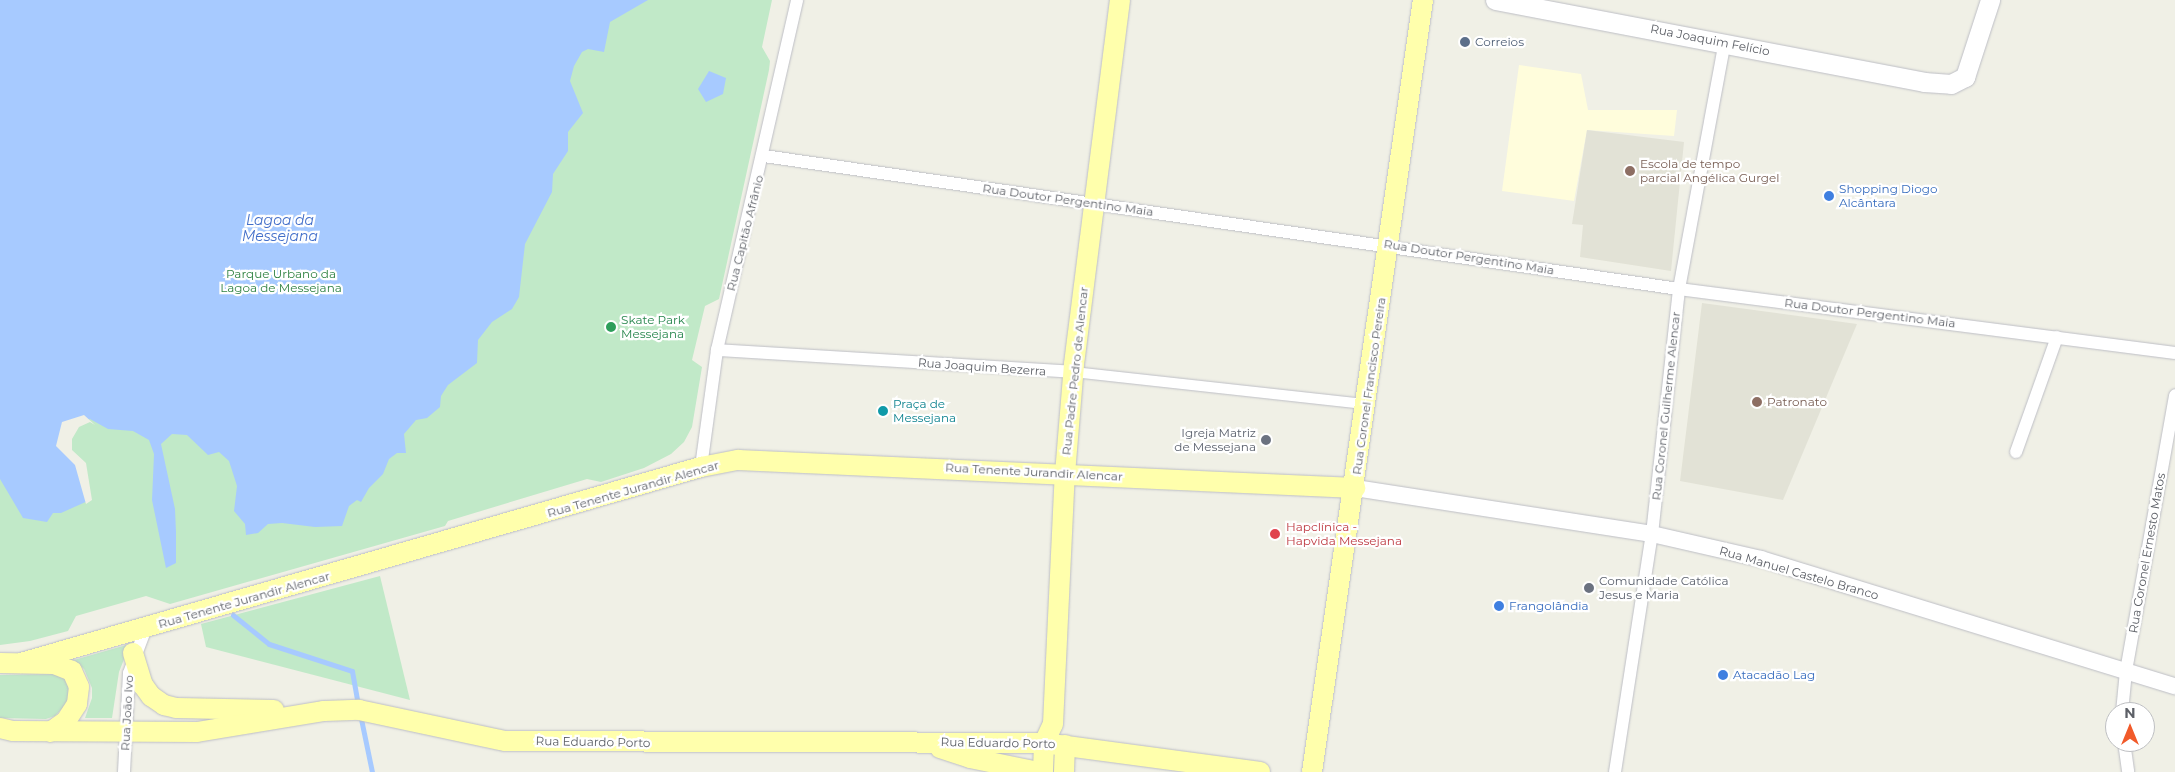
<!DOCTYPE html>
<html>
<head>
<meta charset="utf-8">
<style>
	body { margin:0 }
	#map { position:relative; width:2175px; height:772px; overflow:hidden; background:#f0f0e6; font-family:Montserrat,sans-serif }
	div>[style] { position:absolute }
	.commercial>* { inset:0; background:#fffddc }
	.education>* { inset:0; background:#e2e2d6 }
	.green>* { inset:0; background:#c1e9c8 }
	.water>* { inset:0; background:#a7caff }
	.pier>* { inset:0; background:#f0f0e6 }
	.stream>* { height:5px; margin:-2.5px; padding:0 2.5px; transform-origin:2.5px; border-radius:2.5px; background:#a7caff }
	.roads { filter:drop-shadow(0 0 1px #bdbec5) drop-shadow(0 0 1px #bdbec5) }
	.pedestrian>* { height:10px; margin:-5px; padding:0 5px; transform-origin:5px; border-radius:5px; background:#fff }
	.minor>* { height:12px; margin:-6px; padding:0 6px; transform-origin:6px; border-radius:6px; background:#fff }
	.tertiary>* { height:16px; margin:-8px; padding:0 8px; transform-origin:8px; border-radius:8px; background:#fff }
	.secondary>* { height:19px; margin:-9.5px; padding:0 9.5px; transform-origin:9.5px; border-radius:9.5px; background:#fff }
	.primary>* { height:20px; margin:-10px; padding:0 10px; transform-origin:10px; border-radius:10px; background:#ffffac }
	.dots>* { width:14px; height:14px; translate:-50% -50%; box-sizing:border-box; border:2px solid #fff; border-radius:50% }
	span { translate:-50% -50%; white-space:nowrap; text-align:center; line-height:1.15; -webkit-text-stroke:4.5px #fff; paint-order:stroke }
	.street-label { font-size:12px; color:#5d6067 }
	.service-label { font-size:12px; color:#4e5e75 }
	.left { translate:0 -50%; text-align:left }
	.education-label { font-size:12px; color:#785e54 }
	.shop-label { font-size:12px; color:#366cbe }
	.park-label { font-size:12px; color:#308242 }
	.leisure-label { font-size:12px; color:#27864d }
	.culture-label { font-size:12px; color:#0d838f }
	.worship-label { font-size:12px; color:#5b616d }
	.right { translate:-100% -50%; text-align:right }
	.health-label { font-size:12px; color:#be3a42 }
	.water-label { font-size:14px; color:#426ec9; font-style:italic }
	.north { position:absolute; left:2105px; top:702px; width:50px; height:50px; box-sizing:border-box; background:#fff; border:1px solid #bebfc2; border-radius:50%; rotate:0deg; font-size:14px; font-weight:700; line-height:20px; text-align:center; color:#5d6067 }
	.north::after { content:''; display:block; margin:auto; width:18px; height:22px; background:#f15a2a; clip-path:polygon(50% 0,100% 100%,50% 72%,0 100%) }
</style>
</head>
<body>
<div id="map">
	<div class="commercial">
		<i style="clip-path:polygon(1519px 65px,1581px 74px,1588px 110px,1677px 110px,1674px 136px,1587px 130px,1574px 201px,1502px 191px)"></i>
	</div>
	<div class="education">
		<i style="clip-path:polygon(1587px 130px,1684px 142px,1671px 271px,1580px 257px,1583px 225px,1572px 224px)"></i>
		<i style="clip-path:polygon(1702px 303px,1857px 324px,1783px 500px,1680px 481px)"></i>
	</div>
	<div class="green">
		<i style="clip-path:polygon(0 0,772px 0,762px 47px,770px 61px,769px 70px,719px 299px,705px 306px,692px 360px,702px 367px,692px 427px,684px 442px,671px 454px,644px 468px,601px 482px,587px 479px,448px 521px,445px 526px,170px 604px,146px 596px,76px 616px,68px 631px,30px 641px,0 645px)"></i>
		<i style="clip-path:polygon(380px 576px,410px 700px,206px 647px,201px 624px)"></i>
		<i style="clip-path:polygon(130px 644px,119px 672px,112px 718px,85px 718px,92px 698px,92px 688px,84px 669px,74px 660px)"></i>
		<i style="clip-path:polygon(61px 674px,68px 681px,69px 701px,55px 716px,46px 719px,0 718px,0 675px)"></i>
	</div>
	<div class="water">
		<i style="clip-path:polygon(0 0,648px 0,610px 22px,604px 52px,588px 49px,582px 52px,574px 66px,570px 81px,583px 113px,568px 132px,568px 151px,553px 174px,552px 192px,525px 244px,519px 297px,512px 309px,492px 322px,478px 340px,477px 363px,448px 385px,441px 396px,440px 407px,427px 418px,416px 420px,404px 434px,406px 453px,397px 453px,389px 459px,383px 474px,369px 488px,361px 502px,357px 500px,349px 506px,342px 526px,315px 527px,282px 523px,268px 524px,258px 533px,246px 535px,245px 524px,234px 511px,237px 486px,229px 461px,219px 452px,208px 455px,187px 435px,172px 434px,161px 444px,175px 509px,176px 532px,176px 563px,166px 568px,152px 500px,154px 454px,149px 440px,133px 431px,108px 429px,90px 419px,77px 425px,69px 438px,70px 451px,90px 500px,61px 513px,53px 513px,47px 522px,23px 518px,0 479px)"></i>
		<i style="clip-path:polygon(709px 71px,726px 78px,723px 94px,706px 102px,698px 89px)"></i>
	</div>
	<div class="pier">
		<i style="clip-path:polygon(84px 415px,95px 425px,90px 422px,79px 427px,72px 439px,72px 450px,86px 463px,92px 500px,86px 504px,75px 465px,56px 446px,62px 422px)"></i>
	</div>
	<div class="stream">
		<i style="left:233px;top:615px;width:46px;rotate:38.9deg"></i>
		<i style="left:269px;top:644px;width:87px;rotate:18deg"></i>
		<i style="left:352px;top:671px;width:36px;rotate:80deg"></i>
		<i style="left:360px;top:714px;width:59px;rotate:78.3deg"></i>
	</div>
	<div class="roads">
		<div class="pedestrian">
			<i style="left:1074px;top:372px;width:294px;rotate:6.3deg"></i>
		</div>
		<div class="minor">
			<i style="left:764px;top:156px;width:925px;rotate:8.27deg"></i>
			<i style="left:1679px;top:289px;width:500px;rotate:7.35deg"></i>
			<i style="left:717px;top:350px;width:358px;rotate:3.5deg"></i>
			<i style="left:2016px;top:452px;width:122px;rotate:-70.4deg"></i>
			<i style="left:701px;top:467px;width:118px;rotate:-82.2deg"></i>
			<i style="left:717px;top:350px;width:359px;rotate:-77.1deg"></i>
			<i style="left:2122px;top:712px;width:41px;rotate:-84.4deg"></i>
			<i style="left:2126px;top:671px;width:280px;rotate:-79.9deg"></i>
			<i style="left:2124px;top:742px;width:30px;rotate:82deg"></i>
			<i style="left:124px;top:772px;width:99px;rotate:-87.1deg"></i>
			<i style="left:129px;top:673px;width:48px;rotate:-69.3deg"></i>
			<i style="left:1615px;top:772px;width:241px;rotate:-81.2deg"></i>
			<i style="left:1652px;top:534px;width:246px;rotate:-83.7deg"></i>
			<i style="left:1679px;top:289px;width:251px;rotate:-79.5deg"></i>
		</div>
		<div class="tertiary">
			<i style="left:1355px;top:488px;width:301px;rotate:8.8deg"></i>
			<i style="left:1652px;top:534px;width:112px;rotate:12.9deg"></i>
			<i style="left:1761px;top:559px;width:433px;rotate:17.1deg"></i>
		</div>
		<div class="secondary">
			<i style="left:1495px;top:0;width:437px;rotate:10.8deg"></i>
			<i style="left:1924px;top:82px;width:27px;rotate:4deg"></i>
			<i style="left:1951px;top:84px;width:16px;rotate:-27deg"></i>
			<i style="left:1965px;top:77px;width:81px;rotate:-72deg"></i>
		</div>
		<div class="primary">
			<i style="left:133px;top:653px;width:34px;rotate:73deg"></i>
			<i style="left:143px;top:685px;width:14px;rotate:54deg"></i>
			<i style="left:151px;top:696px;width:16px;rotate:35deg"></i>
			<i style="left:164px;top:705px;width:12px;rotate:14deg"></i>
			<i style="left:176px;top:708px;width:98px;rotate:1.2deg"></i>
			<i style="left:0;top:663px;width:54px;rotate:1.1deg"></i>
			<i style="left:54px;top:664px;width:19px;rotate:21deg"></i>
			<i style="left:72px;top:671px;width:17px;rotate:66deg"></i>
			<i style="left:79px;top:687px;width:17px;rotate:97deg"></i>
			<i style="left:77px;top:704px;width:20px;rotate:123deg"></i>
			<i style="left:66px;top:721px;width:19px;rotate:145deg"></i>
			<i style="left:21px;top:663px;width:708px;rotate:-16.08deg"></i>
			<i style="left:701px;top:467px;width:38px;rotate:-11deg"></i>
			<i style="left:738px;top:460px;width:618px;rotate:2.6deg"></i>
			<i style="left:0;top:728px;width:13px;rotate:13deg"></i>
			<i style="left:13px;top:731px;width:184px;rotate:0.3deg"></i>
			<i style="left:197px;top:732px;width:129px;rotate:-9.4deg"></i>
			<i style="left:324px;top:711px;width:35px;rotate:-2deg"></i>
			<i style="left:359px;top:710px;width:149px;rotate:12deg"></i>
			<i style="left:505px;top:741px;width:539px;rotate:0.21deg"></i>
			<i style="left:1044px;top:743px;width:218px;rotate:7.6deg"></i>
			<i style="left:940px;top:748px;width:32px;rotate:18deg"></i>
			<i style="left:970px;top:758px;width:70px;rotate:11.5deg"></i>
			<i style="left:1043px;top:772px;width:29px;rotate:-88deg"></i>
			<i style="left:1044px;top:743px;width:21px;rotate:-65deg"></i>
			<i style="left:1053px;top:724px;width:250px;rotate:-87.3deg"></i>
			<i style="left:1065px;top:474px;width:110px;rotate:-85.3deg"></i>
			<i style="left:1074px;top:364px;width:367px;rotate:-82.8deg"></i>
			<i style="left:1064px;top:772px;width:27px;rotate:-88deg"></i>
			<i style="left:1312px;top:772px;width:780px;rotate:-81.82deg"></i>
		</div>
	</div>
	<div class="dots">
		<i style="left:1465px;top:42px;background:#5c6f8a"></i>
		<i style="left:1630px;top:171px;background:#8d6e63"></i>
		<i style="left:1829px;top:196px;background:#3f7fe0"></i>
		<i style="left:611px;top:327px;background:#2e9e5b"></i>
		<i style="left:1757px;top:402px;background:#8d6e63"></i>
		<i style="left:883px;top:411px;background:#0f9aa8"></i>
		<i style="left:1266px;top:440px;background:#6b7280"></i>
		<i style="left:1275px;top:534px;background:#e0444e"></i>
		<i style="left:1589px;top:588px;background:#6b7280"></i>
		<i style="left:1499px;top:606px;background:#3f7fe0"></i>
		<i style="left:1723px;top:675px;background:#3f7fe0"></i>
	</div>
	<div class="street-label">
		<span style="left:1710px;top:40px;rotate:11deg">Rua Joaquim Felício</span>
		<span style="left:1068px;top:200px;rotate:8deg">Rua Doutor Pergentino Maia</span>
		<span style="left:745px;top:233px;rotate:-76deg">Rua Capitão Afrânio</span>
		<span style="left:1469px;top:257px;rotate:9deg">Rua Doutor Pergentino Maia</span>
		<span style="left:1870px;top:313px;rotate:7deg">Rua Doutor Pergentino Maia</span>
		<span style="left:982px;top:367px;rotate:4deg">Rua Joaquim Bezerra</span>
		<span style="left:1075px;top:371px;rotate:-84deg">Rua Padre Pedro de Alencar</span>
		<span style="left:1369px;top:386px;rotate:-82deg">Rua Coronel Francisco Pereira</span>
		<span style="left:1666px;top:406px;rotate:-84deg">Rua Coronel Guilherme Alencar</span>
		<span style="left:1034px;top:472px;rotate:3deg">Rua Tenente Jurandir Alencar</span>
		<span style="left:633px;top:489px;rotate:-16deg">Rua Tenente Jurandir Alencar</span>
		<span style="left:2147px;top:553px;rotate:-80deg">Rua Coronel Ernesto Matos</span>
		<span style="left:1799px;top:573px;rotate:16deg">Rua Manuel Castelo Branco</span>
		<span style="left:244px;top:600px;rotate:-16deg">Rua Tenente Jurandir Alencar</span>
		<span style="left:127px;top:713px;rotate:-87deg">Rua João Ivo</span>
		<span style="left:593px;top:742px;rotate:1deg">Rua Eduardo Porto</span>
		<span style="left:998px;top:743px;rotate:1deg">Rua Eduardo Porto</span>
	</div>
	<div class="service-label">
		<span class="left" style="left:1475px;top:42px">Correios</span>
	</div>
	<div class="education-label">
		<span class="left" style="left:1640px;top:171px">Escola de tempo<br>parcial Angélica Gurgel</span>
		<span class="left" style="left:1767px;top:402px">Patronato</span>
	</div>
	<div class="shop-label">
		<span class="left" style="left:1839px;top:196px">Shopping Diogo<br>Alcântara</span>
		<span class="left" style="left:1509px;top:606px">Frangolândia</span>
		<span class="left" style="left:1733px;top:675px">Atacadão Lag</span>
	</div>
	<div class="park-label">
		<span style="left:281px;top:281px">Parque Urbano da<br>Lagoa de Messejana</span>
	</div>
	<div class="leisure-label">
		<span class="left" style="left:621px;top:327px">Skate Park<br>Messejana</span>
	</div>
	<div class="culture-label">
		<span class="left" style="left:893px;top:411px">Praça de<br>Messejana</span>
	</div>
	<div class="worship-label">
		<span class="right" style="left:1256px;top:440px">Igreja Matriz<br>de Messejana</span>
		<span class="left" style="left:1599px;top:588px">Comunidade Católica<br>Jesus e Maria</span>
	</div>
	<div class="health-label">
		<span class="left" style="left:1286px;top:534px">Hapclínica -<br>Hapvida Messejana</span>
	</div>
	<div class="water-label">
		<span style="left:280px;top:228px">Lagoa da<br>Messejana</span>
	</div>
	<div class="north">N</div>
</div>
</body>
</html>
